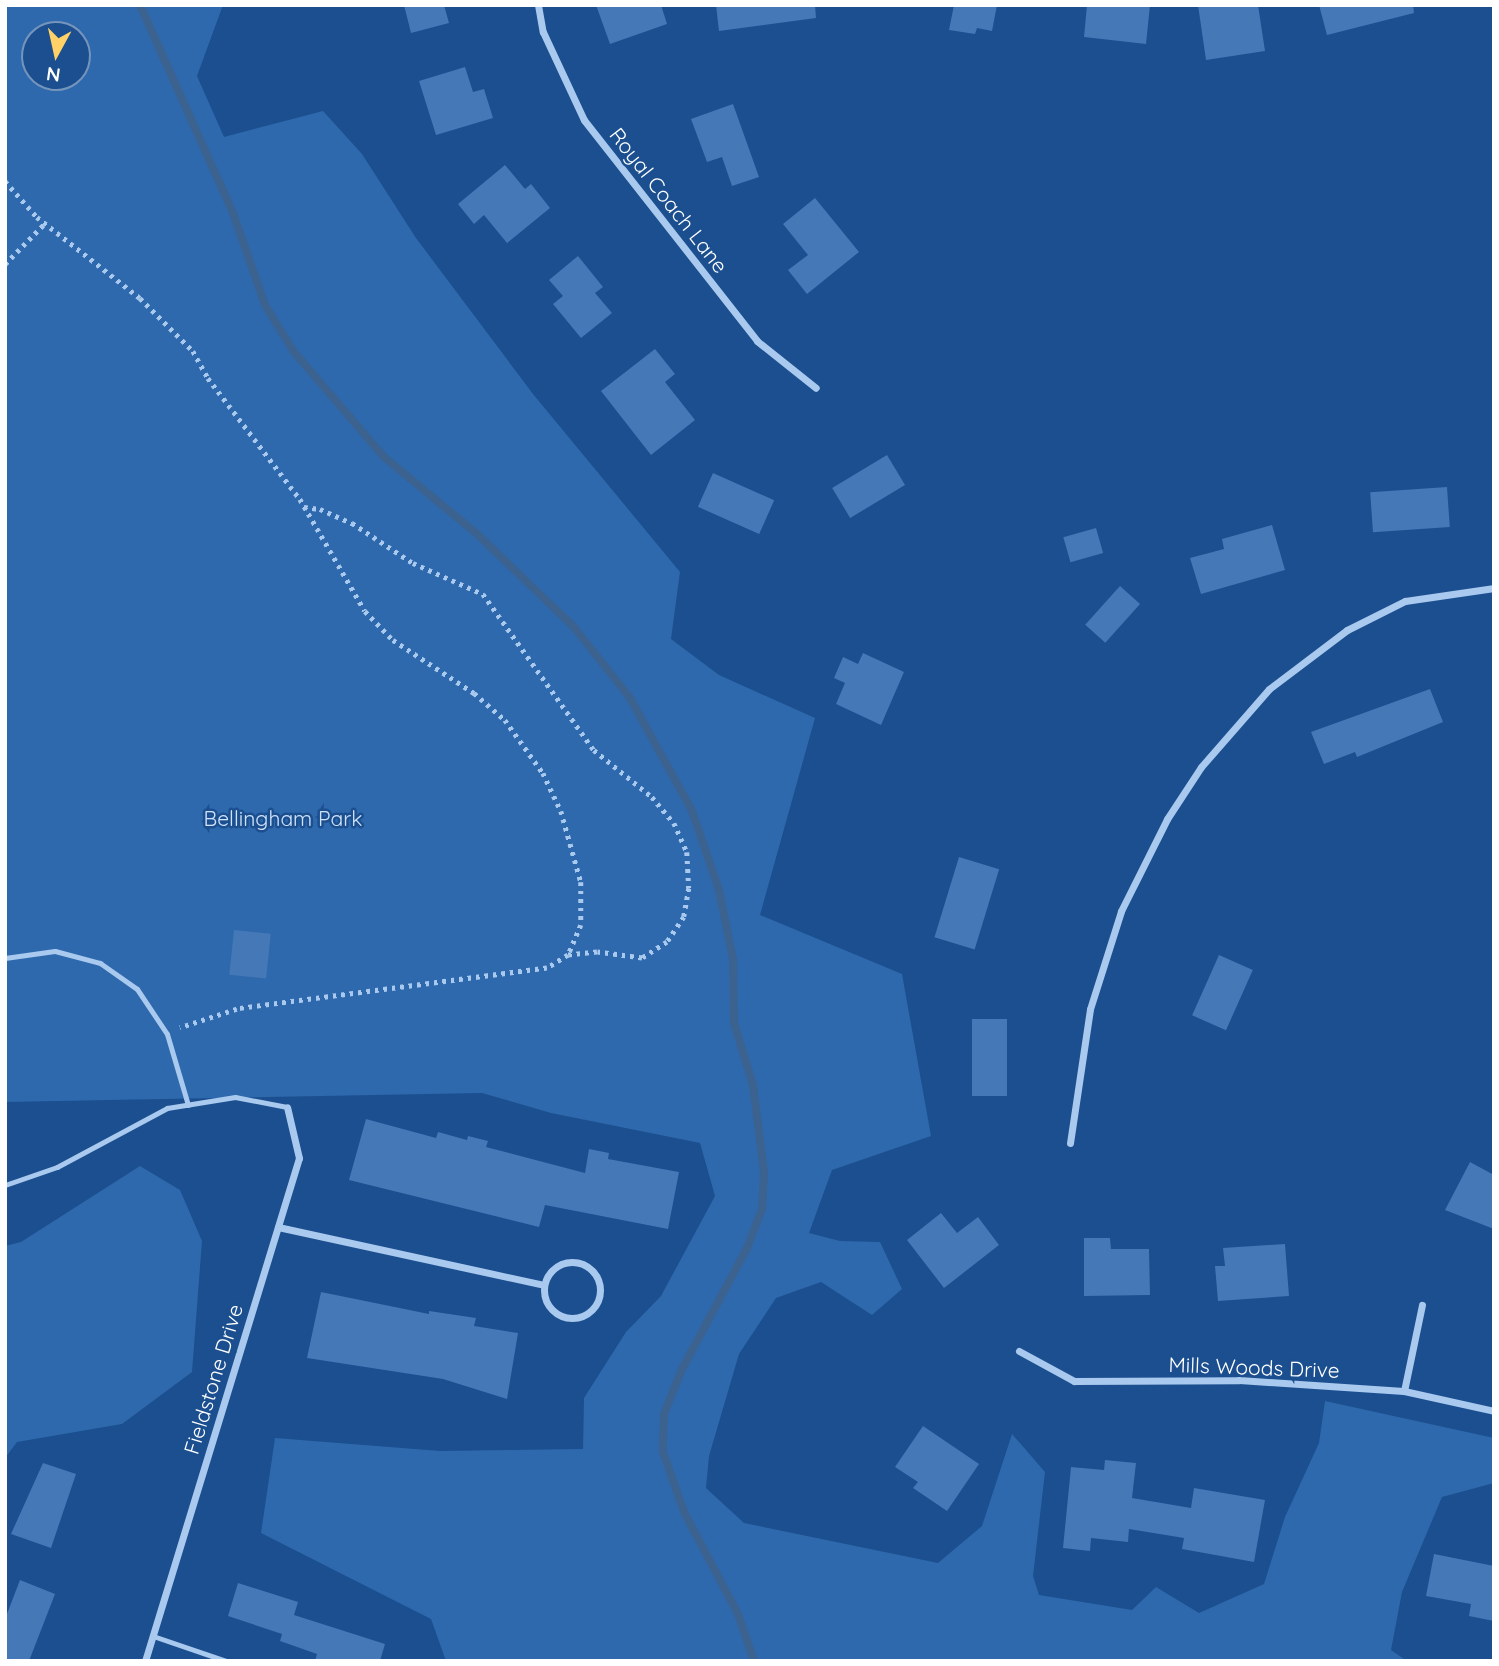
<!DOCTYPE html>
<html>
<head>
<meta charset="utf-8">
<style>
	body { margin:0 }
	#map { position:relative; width:1499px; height:1666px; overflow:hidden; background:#1b4f8f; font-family:Quicksand,sans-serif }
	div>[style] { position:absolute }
	.green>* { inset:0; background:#2e69ad }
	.stream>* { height:8px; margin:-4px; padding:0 4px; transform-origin:4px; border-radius:4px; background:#3c6290 }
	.building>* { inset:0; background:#4478b7; transform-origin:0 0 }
	.path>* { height:4.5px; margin-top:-2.25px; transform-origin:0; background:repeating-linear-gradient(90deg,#a9c9ee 0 3.5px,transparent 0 8.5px) }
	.service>* { height:5px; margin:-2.5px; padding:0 2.5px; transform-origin:2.5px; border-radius:2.5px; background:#a9c9ee }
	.minor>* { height:7px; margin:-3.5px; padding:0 3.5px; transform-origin:3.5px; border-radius:3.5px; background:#a9c9ee }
	.minor>.ring { margin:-3.5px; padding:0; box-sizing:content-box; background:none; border:7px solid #a9c9ee; border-radius:50% }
	span { translate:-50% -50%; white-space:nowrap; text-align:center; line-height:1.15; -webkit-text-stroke:5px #1b4f8f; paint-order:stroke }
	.street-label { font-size:21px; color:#fff }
	.park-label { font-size:21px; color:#cfe3fa }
	.frame { position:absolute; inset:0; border:7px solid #fff; pointer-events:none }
	.north { position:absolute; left:21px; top:21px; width:70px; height:70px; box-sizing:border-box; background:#1b4f8f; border:2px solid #7695bc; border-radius:50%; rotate:188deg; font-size:19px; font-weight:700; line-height:28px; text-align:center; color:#fff }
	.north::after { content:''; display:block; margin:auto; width:24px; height:32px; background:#ffd166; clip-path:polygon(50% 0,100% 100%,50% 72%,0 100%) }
</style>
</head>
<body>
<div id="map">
	<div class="green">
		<i style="clip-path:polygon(evenodd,5px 5px,223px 5px,197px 76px,224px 137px,323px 111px,362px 154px,416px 238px,533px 394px,680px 572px,671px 639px,719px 675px,815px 718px,760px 915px,902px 974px,931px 1136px,832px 1170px,809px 1233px,840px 1241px,880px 1242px,902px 1289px,872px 1315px,821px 1282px,776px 1298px,739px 1354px,709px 1456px,706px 1488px,744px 1523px,938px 1563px,982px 1526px,1012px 1434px,1045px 1472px,1033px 1576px,1039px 1595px,1132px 1610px,1156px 1587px,1199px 1613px,1264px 1584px,1285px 1517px,1319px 1443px,1325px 1401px,1494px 1438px,1494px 1483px,1442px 1497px,1402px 1592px,1391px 1650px,1407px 1661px,446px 1661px,431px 1619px,261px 1533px,275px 1438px,440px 1451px,583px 1449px,584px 1398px,626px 1332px,661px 1296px,715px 1196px,700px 1143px,551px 1113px,482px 1093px,5px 1102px,5px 5px,35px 35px,77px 35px,77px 77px,35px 77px,35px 35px)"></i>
		<i style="clip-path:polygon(140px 1166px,180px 1190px,202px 1241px,192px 1372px,122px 1424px,17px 1442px,5px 1458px,5px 1246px,21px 1242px)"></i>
	</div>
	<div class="stream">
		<i style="left:140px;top:5px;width:228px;rotate:65.9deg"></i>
		<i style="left:233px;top:213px;width:97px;rotate:70.8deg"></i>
		<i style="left:265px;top:305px;width:55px;rotate:58.3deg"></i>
		<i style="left:294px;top:352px;width:138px;rotate:49.4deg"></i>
		<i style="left:384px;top:457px;width:121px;rotate:39.6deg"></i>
		<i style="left:477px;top:534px;width:133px;rotate:43.8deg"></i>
		<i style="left:573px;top:626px;width:92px;rotate:51.6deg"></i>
		<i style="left:630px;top:698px;width:129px;rotate:61.2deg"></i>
		<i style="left:692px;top:811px;width:83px;rotate:71.1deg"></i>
		<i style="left:719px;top:890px;width:70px;rotate:78.5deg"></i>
		<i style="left:733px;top:959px;width:64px;rotate:89.1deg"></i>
		<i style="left:734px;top:1023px;width:65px;rotate:73deg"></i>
		<i style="left:753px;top:1085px;width:88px;rotate:82.8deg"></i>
		<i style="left:764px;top:1172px;width:37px;rotate:93deg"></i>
		<i style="left:762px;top:1209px;width:42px;rotate:111deg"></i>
		<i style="left:747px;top:1248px;width:137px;rotate:118.2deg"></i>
		<i style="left:682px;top:1369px;width:48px;rotate:111.8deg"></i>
		<i style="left:664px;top:1414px;width:38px;rotate:92deg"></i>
		<i style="left:663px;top:1452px;width:64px;rotate:70.7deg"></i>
		<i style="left:684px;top:1512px;width:115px;rotate:62.1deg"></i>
		<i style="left:738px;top:1614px;width:50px;rotate:71.2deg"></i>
	</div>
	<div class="building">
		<i style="clip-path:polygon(404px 5px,444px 5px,449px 23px,411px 33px)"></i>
		<i style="clip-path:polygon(596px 5px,661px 5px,667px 24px,610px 44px)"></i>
		<i style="clip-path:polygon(716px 5px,815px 5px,816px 18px,719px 31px)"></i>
		<i style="clip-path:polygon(954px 5px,997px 5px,992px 31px,977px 28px,975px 34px,949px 30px)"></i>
		<i style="clip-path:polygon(1087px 5px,1150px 5px,1146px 44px,1084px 37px)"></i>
		<i style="clip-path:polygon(1198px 5px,1258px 5px,1265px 51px,1206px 60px)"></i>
		<i style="clip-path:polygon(1319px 5px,1413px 5px,1414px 13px,1327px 35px)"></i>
		<i style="clip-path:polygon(465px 67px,473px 92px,484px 89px,493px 118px,436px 135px,419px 81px)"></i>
		<i style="clip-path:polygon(733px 104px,759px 177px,732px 186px,722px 157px,707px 162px,691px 119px)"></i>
		<i style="clip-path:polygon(505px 165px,525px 189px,531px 184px,550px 208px,507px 243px,484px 215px,474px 224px,458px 204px)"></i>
		<i style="clip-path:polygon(815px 198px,859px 252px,807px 294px,788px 270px,808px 255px,783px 224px)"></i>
		<i style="clip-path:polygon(578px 256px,603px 287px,595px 293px,612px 313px,581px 338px,553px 304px,563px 296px,549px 280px)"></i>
		<i style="clip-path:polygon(655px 349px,675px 374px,665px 382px,695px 420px,651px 455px,601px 391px)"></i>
		<i style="left:887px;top:455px;width:35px;height:64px;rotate:59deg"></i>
		<i style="left:713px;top:473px;width:67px;height:37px;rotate:24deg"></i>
		<i style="left:1447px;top:487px;width:40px;height:77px;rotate:86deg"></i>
		<i style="clip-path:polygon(1272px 525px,1285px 570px,1201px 594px,1190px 558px,1224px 549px,1222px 539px)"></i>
		<i style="left:1096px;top:528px;width:26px;height:34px;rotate:74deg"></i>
		<i style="left:1120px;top:586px;width:27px;height:52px;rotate:42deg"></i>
		<i style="clip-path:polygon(863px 653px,904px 672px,881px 725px,836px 704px,845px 683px,834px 678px,843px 657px,858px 664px)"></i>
		<i style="clip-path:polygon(1430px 689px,1443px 722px,1357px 757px,1355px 752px,1324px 764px,1311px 732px)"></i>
		<i style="left:959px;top:857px;width:42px;height:84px;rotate:17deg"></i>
		<i style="left:234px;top:930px;width:37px;height:45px;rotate:6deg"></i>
		<i style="left:1219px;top:955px;width:37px;height:66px;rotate:24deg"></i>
		<i style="left:972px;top:1019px;width:35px;height:77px"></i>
		<i style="clip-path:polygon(366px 1119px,436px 1138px,438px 1132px,467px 1140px,468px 1136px,488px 1141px,486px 1147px,585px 1173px,589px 1149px,609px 1153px,608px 1159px,679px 1172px,668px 1229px,545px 1205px,539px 1227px,349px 1180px)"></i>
		<i style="clip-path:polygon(1470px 1162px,1494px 1175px,1494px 1229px,1445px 1210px)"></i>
		<i style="clip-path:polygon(941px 1213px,957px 1233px,978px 1217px,999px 1245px,944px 1288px,907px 1240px)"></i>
		<i style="clip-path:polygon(1084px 1238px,1110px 1238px,1111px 1249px,1149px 1249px,1150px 1295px,1084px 1296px)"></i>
		<i style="clip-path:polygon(1285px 1244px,1289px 1296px,1218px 1301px,1215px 1266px,1225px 1266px,1223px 1248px)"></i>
		<i style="clip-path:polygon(321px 1292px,429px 1314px,429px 1311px,476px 1318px,474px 1326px,518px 1333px,507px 1399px,443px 1379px,307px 1358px)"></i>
		<i style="clip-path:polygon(923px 1426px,979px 1464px,947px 1511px,913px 1488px,918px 1482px,895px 1467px)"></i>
		<i style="clip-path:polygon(1105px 1460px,1136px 1463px,1132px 1498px,1191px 1508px,1194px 1488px,1265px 1500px,1254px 1562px,1182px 1549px,1184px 1538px,1129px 1529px,1128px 1542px,1091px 1538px,1090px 1551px,1063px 1548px,1071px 1467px,1104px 1470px)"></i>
		<i style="clip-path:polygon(43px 1463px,76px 1474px,51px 1548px,11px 1534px)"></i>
		<i style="clip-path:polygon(1434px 1554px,1494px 1566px,1494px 1621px,1469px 1616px,1471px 1604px,1426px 1596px)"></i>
		<i style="clip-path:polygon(20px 1580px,55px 1594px,29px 1661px,5px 1661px,5px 1619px)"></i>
		<i style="clip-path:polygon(238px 1583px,298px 1602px,294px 1615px,385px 1644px,380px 1661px,315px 1661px,317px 1654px,280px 1641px,282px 1634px,228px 1616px)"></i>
	</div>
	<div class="path">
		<i style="left:5px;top:181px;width:48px;rotate:48.4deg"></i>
		<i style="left:37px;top:217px;width:131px;rotate:38.2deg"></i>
		<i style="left:140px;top:298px;width:75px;rotate:45deg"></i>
		<i style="left:193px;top:351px;width:31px;rotate:61deg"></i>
		<i style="left:208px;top:378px;width:152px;rotate:52.8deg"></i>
		<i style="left:300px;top:499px;width:129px;rotate:59.9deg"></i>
		<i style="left:365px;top:611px;width:40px;rotate:46deg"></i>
		<i style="left:393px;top:640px;width:97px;rotate:33.2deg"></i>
		<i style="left:474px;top:693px;width:41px;rotate:41.1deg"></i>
		<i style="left:505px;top:720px;width:65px;rotate:54.4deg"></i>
		<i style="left:543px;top:773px;width:42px;rotate:64.7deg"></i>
		<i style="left:561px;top:811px;width:74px;rotate:74.3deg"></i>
		<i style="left:581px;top:882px;width:43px;rotate:90deg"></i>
		<i style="left:581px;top:925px;width:33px;rotate:113deg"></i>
		<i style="left:568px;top:955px;width:25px;rotate:148deg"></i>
		<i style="left:547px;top:968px;width:313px;rotate:172.5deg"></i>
		<i style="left:237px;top:1009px;width:60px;rotate:161.6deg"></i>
		<i style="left:5px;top:264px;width:57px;rotate:-45.7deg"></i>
		<i style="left:304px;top:507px;width:16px;rotate:7deg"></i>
		<i style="left:320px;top:509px;width:35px;rotate:24deg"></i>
		<i style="left:352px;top:523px;width:73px;rotate:33.3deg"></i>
		<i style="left:413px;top:563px;width:77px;rotate:23.9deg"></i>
		<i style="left:483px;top:594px;width:191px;rotate:54.6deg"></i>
		<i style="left:594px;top:750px;width:75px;rotate:39deg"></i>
		<i style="left:652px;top:797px;width:34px;rotate:50deg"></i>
		<i style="left:674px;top:823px;width:32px;rotate:66deg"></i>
		<i style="left:687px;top:852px;width:36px;rotate:87deg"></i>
		<i style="left:689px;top:888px;width:29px;rotate:100deg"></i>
		<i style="left:684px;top:917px;width:30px;rotate:124deg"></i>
		<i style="left:667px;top:942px;width:30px;rotate:147deg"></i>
		<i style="left:642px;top:958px;width:45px;rotate:-172.4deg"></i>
		<i style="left:597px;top:952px;width:29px;rotate:174deg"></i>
	</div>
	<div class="service">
		<i style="left:5px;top:958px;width:50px;rotate:-8deg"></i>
		<i style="left:55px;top:951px;width:47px;rotate:14.9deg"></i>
		<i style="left:100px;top:963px;width:45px;rotate:35.1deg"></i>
		<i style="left:137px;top:989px;width:54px;rotate:56.3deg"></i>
		<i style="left:167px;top:1034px;width:74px;rotate:73.5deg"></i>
		<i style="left:5px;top:1185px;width:55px;rotate:-19.1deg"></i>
		<i style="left:57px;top:1167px;width:125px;rotate:-28.2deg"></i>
		<i style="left:167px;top:1108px;width:69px;rotate:-9.2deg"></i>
		<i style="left:235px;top:1097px;width:53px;rotate:10.9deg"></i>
		<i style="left:153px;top:1636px;width:77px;rotate:18.9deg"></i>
	</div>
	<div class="minor">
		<i style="left:538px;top:5px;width:27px;rotate:80deg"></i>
		<i style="left:543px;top:32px;width:97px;rotate:65deg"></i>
		<i style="left:584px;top:120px;width:281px;rotate:51.9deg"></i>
		<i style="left:757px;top:341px;width:75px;rotate:38.5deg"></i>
		<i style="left:1070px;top:1143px;width:135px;rotate:-81.5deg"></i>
		<i style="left:1090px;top:1009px;width:103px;rotate:-72.4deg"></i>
		<i style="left:1121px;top:911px;width:103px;rotate:-63.4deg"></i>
		<i style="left:1167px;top:819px;width:62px;rotate:-56.8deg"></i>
		<i style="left:1201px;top:767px;width:103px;rotate:-48.9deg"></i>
		<i style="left:1269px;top:689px;width:98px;rotate:-37.1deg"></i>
		<i style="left:1347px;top:630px;width:65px;rotate:-26.6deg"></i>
		<i style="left:1405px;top:601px;width:90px;rotate:-8.3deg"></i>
		<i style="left:278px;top:1227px;width:272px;rotate:12.3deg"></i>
		<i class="ring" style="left:544px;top:1262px;width:49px;height:49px"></i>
		<i style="left:1019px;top:1351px;width:63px;rotate:28.6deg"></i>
		<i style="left:1074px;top:1381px;width:165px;rotate:-0.3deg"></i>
		<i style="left:1239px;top:1380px;width:165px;rotate:3.8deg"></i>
		<i style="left:1404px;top:1391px;width:92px;rotate:12.5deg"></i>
		<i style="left:1404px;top:1391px;width:88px;rotate:-78.2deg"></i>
		<i style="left:145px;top:1661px;width:526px;rotate:-72.98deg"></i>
		<i style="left:299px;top:1158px;width:52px;rotate:-103.2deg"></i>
	</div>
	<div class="street-label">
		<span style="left:669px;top:200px;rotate:52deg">Royal Coach Lane</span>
		<span style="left:1254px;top:1367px;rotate:2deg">Mills Woods Drive</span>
		<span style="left:213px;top:1379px;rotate:-73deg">Fieldstone Drive</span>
	</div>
	<div class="park-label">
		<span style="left:283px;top:818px">Bellingham Park</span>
	</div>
	<div class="frame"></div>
	<div class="north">N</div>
</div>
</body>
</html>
